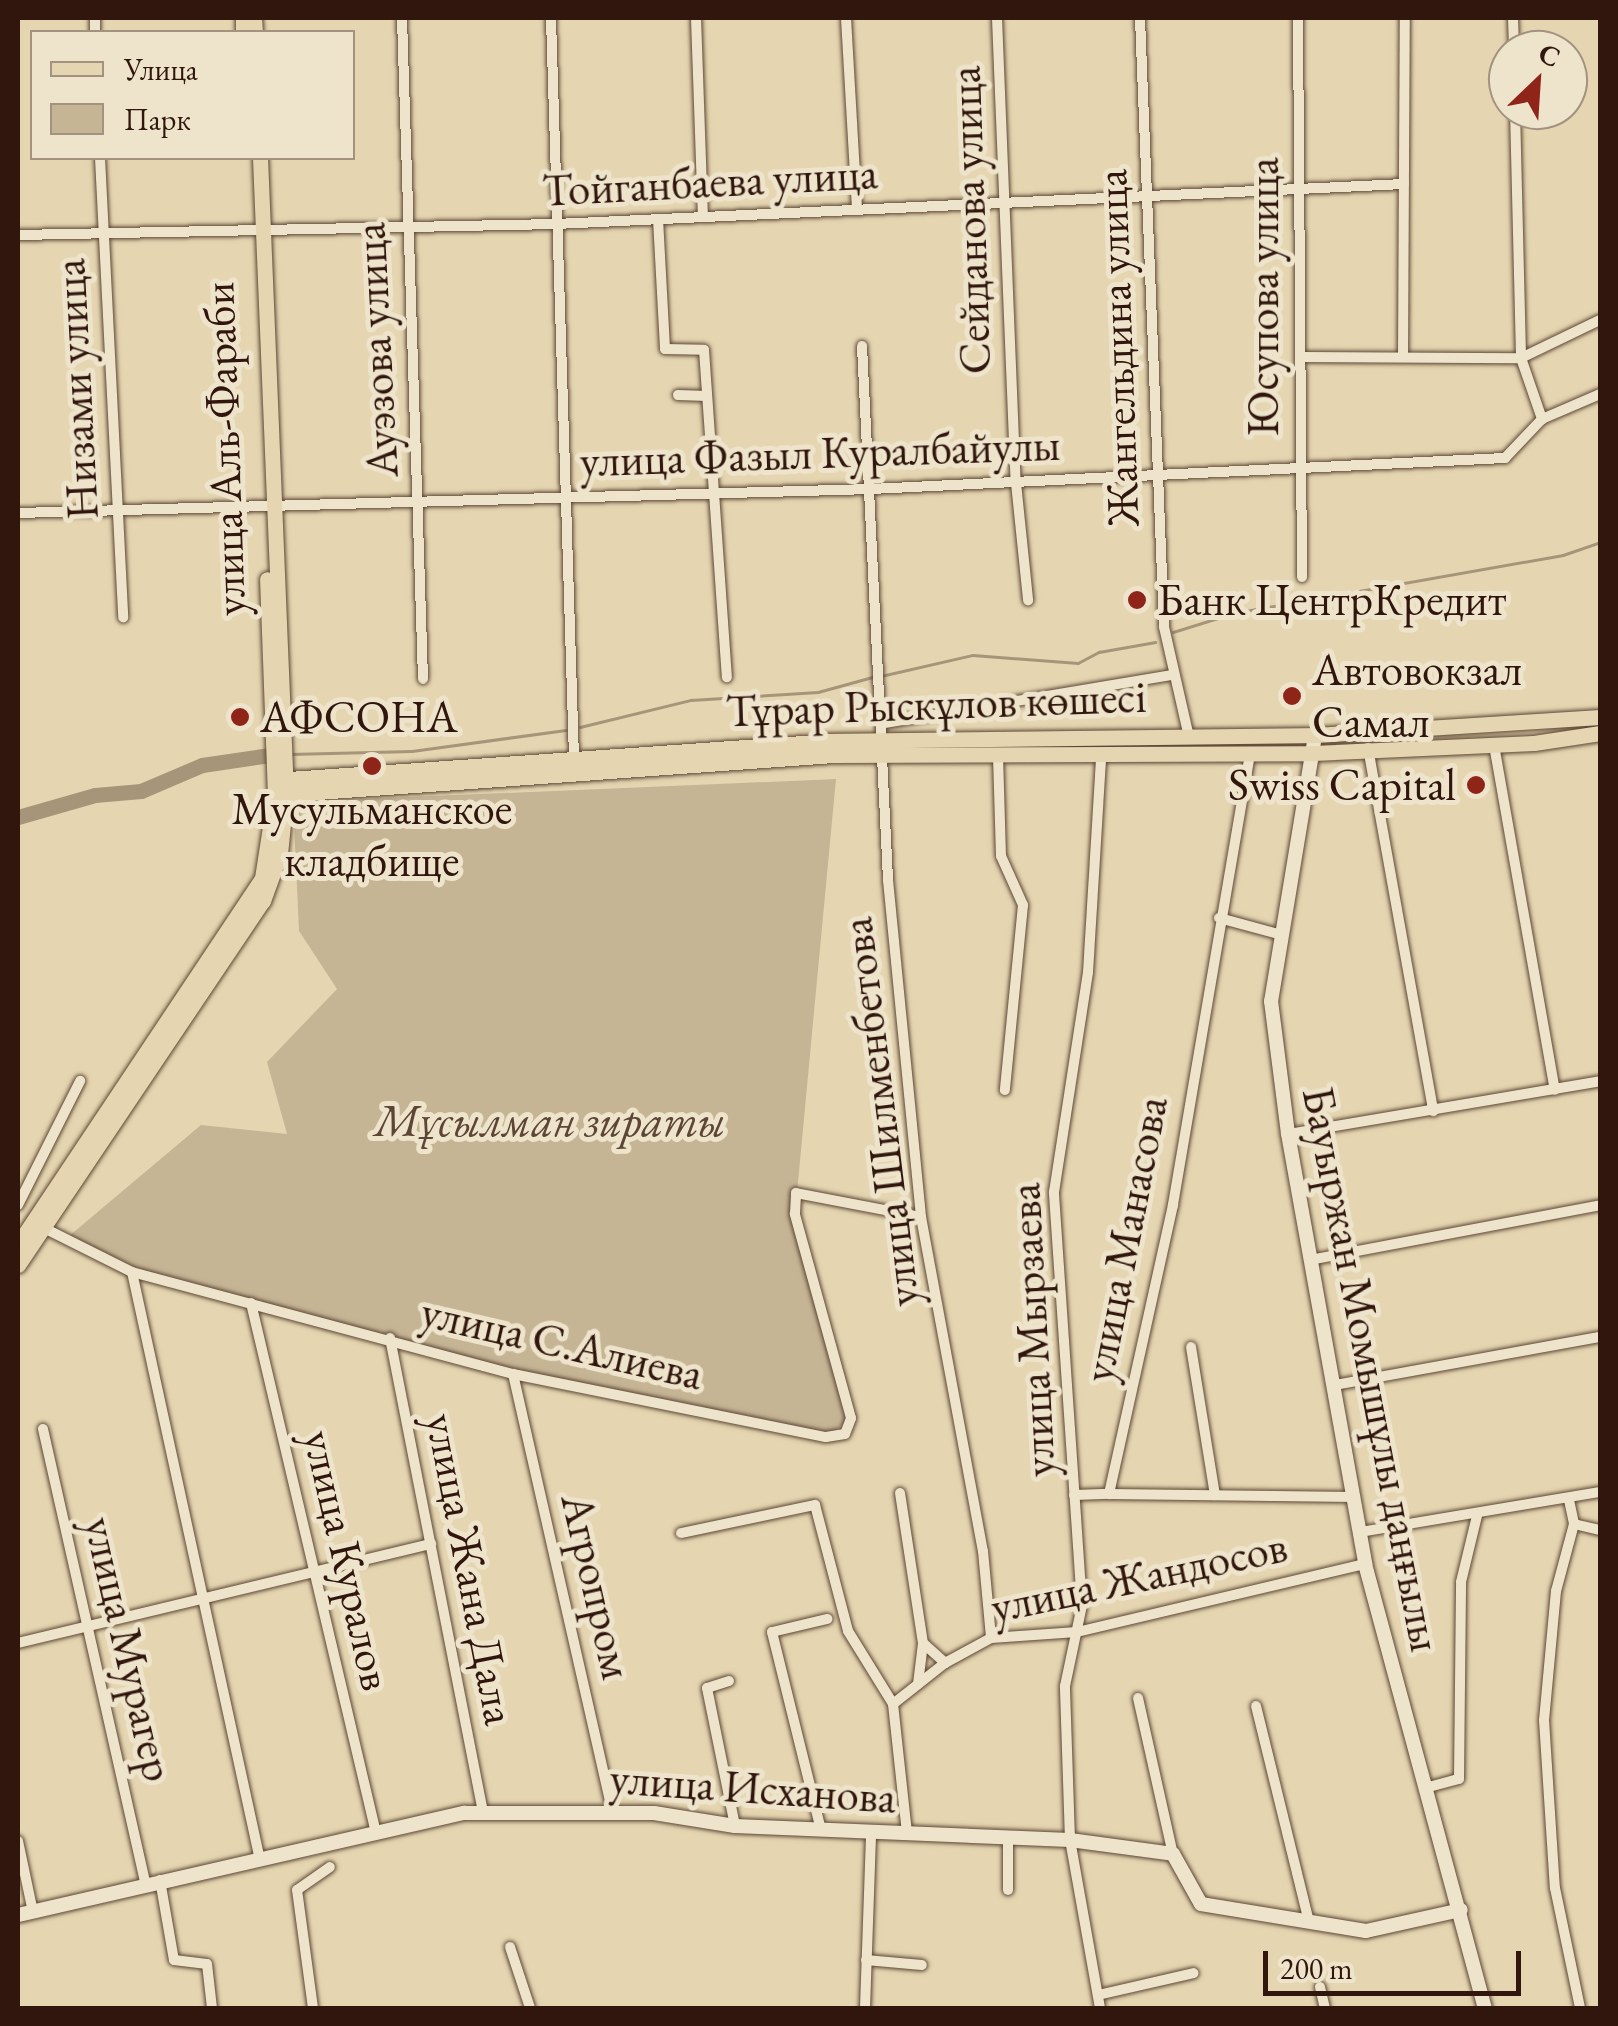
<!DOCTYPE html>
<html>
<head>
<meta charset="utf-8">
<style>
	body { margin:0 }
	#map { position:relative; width:1618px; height:2026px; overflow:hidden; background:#e5d6b1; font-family:"EB Garamond",serif }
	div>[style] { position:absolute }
	.green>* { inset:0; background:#c6b595 }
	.stream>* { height:2.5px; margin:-1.25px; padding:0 1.25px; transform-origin:1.25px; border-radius:1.25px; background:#a79579 }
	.river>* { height:15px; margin:-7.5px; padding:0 7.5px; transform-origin:7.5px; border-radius:7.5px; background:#a79579 }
	.roads { filter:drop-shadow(0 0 2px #5d4635) drop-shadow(0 0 2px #5d4635) }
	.street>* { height:10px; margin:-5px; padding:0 5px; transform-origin:5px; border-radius:5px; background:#eee4cc }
	.secondary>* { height:14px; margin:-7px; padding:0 7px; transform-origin:7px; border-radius:7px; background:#eee4cc }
	.primary>* { height:15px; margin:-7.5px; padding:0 7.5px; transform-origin:7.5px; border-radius:7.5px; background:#e5d6b1 }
	.dots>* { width:28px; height:28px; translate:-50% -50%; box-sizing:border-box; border:5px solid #eee4cc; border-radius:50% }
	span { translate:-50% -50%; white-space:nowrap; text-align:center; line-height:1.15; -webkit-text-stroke:10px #eee4cc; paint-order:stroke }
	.street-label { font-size:45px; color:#30160c }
	.poi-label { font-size:45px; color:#30160c }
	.left { translate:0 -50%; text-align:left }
	.right { translate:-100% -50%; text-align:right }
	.park-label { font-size:45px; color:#5d4635; font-style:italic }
	.frame { position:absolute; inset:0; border:20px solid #30160c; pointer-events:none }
	.legend { position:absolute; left:30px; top:30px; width:325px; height:130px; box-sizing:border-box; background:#eee4cc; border:2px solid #a2927f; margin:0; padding:12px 18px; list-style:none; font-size:30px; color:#30160c }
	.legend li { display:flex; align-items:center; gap:20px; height:50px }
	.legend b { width:50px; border:2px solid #a2927f }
	.north { position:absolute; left:1488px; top:30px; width:100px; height:100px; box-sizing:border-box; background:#eee4cc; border:2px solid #a2927f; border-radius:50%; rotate:25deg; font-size:28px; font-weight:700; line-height:40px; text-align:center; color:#30160c }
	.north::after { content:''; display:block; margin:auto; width:35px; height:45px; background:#8f2418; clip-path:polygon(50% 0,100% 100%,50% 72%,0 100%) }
	.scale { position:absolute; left:1263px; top:1951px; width:258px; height:45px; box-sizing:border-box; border:5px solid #30160c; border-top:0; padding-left:12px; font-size:30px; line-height:35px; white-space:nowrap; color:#30160c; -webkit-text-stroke:8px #eee4cc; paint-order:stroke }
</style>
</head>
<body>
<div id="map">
	<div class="green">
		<i style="clip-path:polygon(1304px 738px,1304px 747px,894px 751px,895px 745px)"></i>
		<i style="clip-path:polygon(836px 779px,795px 1214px,851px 1418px,826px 1437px,513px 1374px,132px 1272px,62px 1242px,201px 1125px,287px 1134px,267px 1062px,337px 989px,299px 931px,293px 802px)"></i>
	</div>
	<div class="stream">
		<i style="left:1173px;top:632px;width:64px;rotate:-17.3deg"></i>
		<i style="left:1234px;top:613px;width:334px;rotate:-10deg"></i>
		<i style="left:1563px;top:555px;width:39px;rotate:-19deg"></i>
		<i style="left:881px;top:676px;width:94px;rotate:-12.9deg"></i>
		<i style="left:973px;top:655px;width:105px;rotate:4.4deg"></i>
		<i style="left:1078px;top:663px;width:24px;rotate:-28deg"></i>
		<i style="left:1099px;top:652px;width:57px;rotate:-10.1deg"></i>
		<i style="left:580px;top:727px;width:114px;rotate:-13.7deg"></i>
		<i style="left:691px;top:700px;width:127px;rotate:-3.6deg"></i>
		<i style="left:818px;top:692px;width:57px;rotate:-15.3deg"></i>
		<i style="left:290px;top:754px;width:122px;rotate:-1.4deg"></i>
		<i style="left:412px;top:751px;width:155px;rotate:-7.8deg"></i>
	</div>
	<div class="river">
		<i style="left:18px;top:817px;width:80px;rotate:-15.9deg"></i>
		<i style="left:95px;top:795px;width:46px;rotate:-5deg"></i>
		<i style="left:141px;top:791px;width:66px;rotate:-23.1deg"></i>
		<i style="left:202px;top:765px;width:82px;rotate:-8.4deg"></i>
	</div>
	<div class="roads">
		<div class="street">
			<i style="left:95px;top:18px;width:14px;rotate:90deg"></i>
			<i style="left:402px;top:18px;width:661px;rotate:88.18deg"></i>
			<i style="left:551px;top:18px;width:740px;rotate:88.22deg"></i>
			<i style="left:696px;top:18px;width:199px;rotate:88deg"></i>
			<i style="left:846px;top:18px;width:192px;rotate:86.7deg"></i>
			<i style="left:997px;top:18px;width:465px;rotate:87.7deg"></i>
			<i style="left:1016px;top:483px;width:118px;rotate:84.1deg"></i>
			<i style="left:1140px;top:18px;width:609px;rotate:87.74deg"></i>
			<i style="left:1164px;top:627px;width:109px;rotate:77.2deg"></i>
			<i style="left:1298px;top:18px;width:559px;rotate:89.59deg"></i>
			<i style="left:1513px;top:18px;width:32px;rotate:88deg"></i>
			<i style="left:1515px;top:110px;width:248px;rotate:88.6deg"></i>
			<i style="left:1521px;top:358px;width:65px;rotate:71deg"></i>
			<i style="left:100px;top:158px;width:460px;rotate:87.1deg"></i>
			<i style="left:658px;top:219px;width:130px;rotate:86.9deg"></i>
			<i style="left:665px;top:349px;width:39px;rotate:1deg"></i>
			<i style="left:704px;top:350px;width:328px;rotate:86deg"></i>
			<i style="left:18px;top:235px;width:538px;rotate:-1.17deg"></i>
			<i style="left:556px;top:224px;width:849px;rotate:-2.7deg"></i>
			<i style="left:862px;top:346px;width:535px;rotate:87.21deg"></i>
			<i style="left:888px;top:880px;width:339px;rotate:84.4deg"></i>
			<i style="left:921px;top:1217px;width:340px;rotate:79.5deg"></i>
			<i style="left:983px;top:1551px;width:87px;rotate:84.7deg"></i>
			<i style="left:1301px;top:357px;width:220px;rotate:0.3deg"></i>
			<i style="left:1521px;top:358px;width:88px;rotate:-25.7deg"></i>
			<i style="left:1403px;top:357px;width:339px;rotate:-89.7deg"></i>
			<i style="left:678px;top:395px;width:29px;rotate:2deg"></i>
			<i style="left:18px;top:513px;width:853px;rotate:-1.61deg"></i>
			<i style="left:871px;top:489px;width:635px;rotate:-2.8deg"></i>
			<i style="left:1505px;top:458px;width:54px;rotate:-46.5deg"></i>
			<i style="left:1542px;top:419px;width:63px;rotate:-23.3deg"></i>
			<i style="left:885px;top:723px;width:291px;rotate:-9.5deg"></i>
			<i style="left:1494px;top:745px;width:350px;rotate:80deg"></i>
			<i style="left:1368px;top:748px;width:369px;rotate:79.8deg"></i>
			<i style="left:1250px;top:754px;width:458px;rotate:99.7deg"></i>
			<i style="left:1173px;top:1205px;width:296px;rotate:102.5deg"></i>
			<i style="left:1109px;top:1494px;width:246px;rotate:0.7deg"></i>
			<i style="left:998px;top:755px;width:101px;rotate:88.3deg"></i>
			<i style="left:1001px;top:856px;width:54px;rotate:65.8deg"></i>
			<i style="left:1023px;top:905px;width:186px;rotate:95.6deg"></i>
			<i style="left:1219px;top:918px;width:65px;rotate:15.1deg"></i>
			<i style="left:1288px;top:1134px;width:316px;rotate:-9.6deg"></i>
			<i style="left:18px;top:1205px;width:139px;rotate:-63.4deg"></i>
			<i style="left:38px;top:1225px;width:105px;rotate:26.6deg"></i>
			<i style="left:132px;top:1272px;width:394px;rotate:15deg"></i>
			<i style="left:513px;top:1374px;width:319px;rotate:11.4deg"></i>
			<i style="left:826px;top:1437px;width:19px;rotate:-9deg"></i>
			<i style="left:845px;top:1434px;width:17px;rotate:-69deg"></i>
			<i style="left:851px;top:1418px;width:212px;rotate:-105.4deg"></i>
			<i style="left:795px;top:1214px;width:21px;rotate:-87deg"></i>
			<i style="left:796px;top:1193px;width:127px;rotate:10.9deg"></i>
			<i style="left:1310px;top:1260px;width:295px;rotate:-10.7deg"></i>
			<i style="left:132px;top:1272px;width:602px;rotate:77.72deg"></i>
			<i style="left:251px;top:1303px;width:545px;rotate:76.73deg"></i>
			<i style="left:390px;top:1338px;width:484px;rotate:78.9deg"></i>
			<i style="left:1191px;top:1347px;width:150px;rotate:80.8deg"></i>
			<i style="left:513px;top:1374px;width:450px;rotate:77.2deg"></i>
			<i style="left:1335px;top:1385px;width:269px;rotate:-10.3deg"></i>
			<i style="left:43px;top:1429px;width:467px;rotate:77.3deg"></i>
			<i style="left:900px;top:1493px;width:152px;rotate:81.3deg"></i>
			<i style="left:923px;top:1643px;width:30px;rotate:42deg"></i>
			<i style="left:1074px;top:1495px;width:35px;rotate:-2deg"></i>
			<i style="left:1569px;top:1500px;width:25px;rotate:78deg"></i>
			<i style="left:1574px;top:1524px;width:27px;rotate:13deg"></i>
			<i style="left:1574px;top:1524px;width:69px;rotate:105deg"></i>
			<i style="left:1556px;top:1591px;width:130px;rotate:95.3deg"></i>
			<i style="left:1544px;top:1720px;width:168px;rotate:86.3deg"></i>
			<i style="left:1555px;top:1888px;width:123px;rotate:78.2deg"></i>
			<i style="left:1360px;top:1532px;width:243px;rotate:-9.5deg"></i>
			<i style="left:681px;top:1533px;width:137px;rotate:-11.8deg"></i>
			<i style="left:815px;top:1505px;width:130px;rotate:75.3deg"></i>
			<i style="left:848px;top:1631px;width:86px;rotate:58.3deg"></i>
			<i style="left:18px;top:1643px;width:425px;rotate:-13.5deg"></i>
			<i style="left:729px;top:1681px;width:23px;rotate:162deg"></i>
			<i style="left:707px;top:1688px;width:141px;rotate:78.5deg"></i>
			<i style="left:918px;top:1684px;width:41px;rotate:-83deg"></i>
			<i style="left:1138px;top:1698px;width:160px;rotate:77.4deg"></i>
			<i style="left:1256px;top:1706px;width:222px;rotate:76.2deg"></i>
			<i style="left:1425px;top:1788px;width:35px;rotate:-15deg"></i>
			<i style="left:1459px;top:1779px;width:197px;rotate:-89.4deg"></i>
			<i style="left:1461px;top:1582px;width:68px;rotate:-76.4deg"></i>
			<i style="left:821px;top:1830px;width:204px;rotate:-103.9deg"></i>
			<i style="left:772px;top:1632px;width:57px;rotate:-13.3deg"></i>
			<i style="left:907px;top:1833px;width:130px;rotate:-96.2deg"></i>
			<i style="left:893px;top:1704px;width:66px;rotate:-38.3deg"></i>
			<i style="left:945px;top:1663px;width:52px;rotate:-28.5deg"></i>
			<i style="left:991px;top:1638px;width:86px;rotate:-4deg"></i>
			<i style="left:1077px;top:1632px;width:296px;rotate:-13.3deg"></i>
			<i style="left:18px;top:1841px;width:73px;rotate:78.1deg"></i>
			<i style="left:160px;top:1880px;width:81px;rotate:80.1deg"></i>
			<i style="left:174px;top:1960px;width:33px;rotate:7deg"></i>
			<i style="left:207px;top:1964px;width:44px;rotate:83.5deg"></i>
			<i style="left:1008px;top:1890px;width:52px;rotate:-90deg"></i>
			<i style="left:510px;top:1947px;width:64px;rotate:71.8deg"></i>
			<i style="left:866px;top:1960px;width:56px;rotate:5.1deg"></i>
			<i style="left:1320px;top:1987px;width:22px;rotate:77deg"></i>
			<i style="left:1098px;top:1995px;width:98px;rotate:-12.9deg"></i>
			<i style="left:313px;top:2008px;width:119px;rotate:-97.7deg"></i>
			<i style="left:297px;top:1890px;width:40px;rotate:-34.9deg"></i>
			<i style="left:865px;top:2008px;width:176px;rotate:-88deg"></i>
			<i style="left:1100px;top:2008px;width:171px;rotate:-100.1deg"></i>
			<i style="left:1070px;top:1840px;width:154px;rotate:-91.9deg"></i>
			<i style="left:1065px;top:1686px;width:83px;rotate:-78.1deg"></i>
			<i style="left:1082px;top:1605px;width:414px;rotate:-93.9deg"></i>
			<i style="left:1054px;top:1192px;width:223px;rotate:-81.2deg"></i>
			<i style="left:1088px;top:972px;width:215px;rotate:-86.5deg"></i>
		</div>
		<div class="secondary">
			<i style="left:1314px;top:742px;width:263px;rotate:99.4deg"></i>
			<i style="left:1271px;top:1001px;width:134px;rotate:82.7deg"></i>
			<i style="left:1288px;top:1134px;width:437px;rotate:79.8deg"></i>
			<i style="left:1365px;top:1564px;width:460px;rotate:74.9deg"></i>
			<i style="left:18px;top:1915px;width:458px;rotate:-12.9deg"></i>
			<i style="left:464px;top:1813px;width:190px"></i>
			<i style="left:654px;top:1813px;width:82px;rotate:9.1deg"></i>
			<i style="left:735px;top:1826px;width:335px;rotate:2.4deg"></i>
			<i style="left:1070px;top:1840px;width:104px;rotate:7.7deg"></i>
			<i style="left:1173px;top:1854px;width:57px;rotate:60.8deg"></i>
			<i style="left:1201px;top:1904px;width:167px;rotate:9.3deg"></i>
			<i style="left:1366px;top:1931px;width:97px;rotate:-12.5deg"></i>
		</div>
		<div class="primary">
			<i style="left:243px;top:18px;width:14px;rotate:90deg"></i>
			<i style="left:254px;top:18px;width:14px;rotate:86deg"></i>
			<i style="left:275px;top:780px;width:558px;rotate:-4.01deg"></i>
			<i style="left:832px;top:741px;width:483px;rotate:-0.7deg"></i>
			<i style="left:1315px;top:735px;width:286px;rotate:-3.6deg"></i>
			<i style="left:275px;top:795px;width:559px;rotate:-4.1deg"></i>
			<i style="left:833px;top:755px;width:480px;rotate:-0.2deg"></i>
			<i style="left:1313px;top:753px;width:221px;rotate:-2.6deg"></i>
			<i style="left:1534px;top:743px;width:67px;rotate:-8.6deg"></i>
			<i style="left:18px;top:1244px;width:440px;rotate:-56.3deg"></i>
			<i style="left:262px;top:878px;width:84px;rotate:-81.1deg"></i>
			<i style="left:275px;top:795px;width:216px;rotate:-92.1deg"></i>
			<i style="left:18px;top:1265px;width:439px;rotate:-56.1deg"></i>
			<i style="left:263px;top:901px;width:50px;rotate:-70.1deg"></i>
			<i style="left:280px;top:854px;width:60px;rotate:-84.3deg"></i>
			<i style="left:286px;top:794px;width:637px;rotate:-92.34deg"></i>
		</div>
	</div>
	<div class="dots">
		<i style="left:1137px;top:600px;background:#8f2418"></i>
		<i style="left:1292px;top:696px;background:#8f2418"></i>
		<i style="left:240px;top:717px;background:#8f2418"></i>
		<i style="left:372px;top:766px;background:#8f2418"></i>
		<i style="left:1476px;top:785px;background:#8f2418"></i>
	</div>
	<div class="street-label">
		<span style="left:710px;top:182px;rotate:-3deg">Тойганбаева улица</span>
		<span style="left:970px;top:220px;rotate:-92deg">Сейданова улица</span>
		<span style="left:1263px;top:297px;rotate:-90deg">Юсупова улица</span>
		<span style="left:1117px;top:348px;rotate:-92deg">Жангельдина улица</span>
		<span style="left:376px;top:350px;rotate:-93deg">Ауэзова улица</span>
		<span style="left:76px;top:389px;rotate:-93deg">Низами улица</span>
		<span style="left:224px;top:449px;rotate:-92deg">улица Аль-Фараби</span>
		<span style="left:820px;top:453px;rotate:-2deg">улица Фазыл Куралбайулы</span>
		<span style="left:936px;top:704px;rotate:-2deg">Тұрар Рыскұлов көшесі</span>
		<span style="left:880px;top:1112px;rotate:-97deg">улица Шилменбетова</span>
		<span style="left:1125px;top:1239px;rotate:-79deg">улица Манасова</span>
		<span style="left:1032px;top:1330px;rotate:-93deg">улица Мырзаева</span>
		<span style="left:562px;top:1343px;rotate:13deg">улица С.Алиева</span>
		<span style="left:1372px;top:1369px;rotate:79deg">Бауыржан Момышұлы даңғылы</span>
		<span style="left:348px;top:1560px;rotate:77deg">улица Куралов</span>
		<span style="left:471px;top:1569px;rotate:79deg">улица Жана Дала</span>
		<span style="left:1139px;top:1577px;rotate:-12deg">улица Жандосов</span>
		<span style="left:597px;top:1586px;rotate:77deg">Агропром</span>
		<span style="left:129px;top:1649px;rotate:77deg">улица Мурагер</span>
		<span style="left:753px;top:1788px;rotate:4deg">улица Исханова</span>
	</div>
	<div class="poi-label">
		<span class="left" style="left:1157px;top:600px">Банк ЦентрКредит</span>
		<span class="left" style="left:1312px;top:696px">Автовокзал<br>Самал</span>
		<span class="left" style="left:260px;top:717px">АФСОНА</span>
		<span class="right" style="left:1456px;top:785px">Swiss Capital</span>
		<span style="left:372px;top:835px">Мусульманское<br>кладбище</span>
	</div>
	<div class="park-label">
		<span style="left:550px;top:1121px">Мұсылман зираты</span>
	</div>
	<div class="frame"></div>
	<ul class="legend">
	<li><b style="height:12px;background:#e5d6b1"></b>Улица</li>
	<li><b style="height:28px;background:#c6b595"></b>Парк</li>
	</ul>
	<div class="north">С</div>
	<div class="scale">200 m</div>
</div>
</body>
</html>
